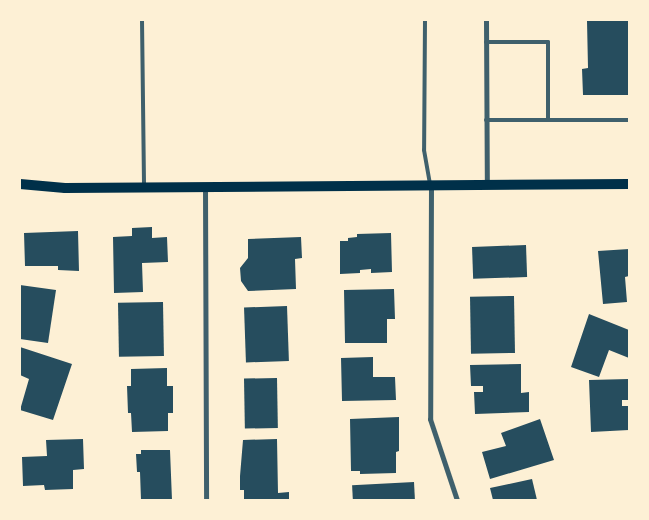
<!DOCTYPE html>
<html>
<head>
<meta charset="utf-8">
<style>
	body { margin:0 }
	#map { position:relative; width:649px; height:520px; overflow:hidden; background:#fdf0d5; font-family:"IBM Plex Sans",sans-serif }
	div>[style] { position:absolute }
	.building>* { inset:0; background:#264d5e; transform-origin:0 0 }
	.service>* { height:4px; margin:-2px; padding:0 2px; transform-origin:2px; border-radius:2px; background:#3f606c }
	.minor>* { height:5px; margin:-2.5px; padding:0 2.5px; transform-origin:2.5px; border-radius:2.5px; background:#3f606c }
	.secondary>* { height:10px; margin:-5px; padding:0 5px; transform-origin:5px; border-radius:5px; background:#003049 }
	span { translate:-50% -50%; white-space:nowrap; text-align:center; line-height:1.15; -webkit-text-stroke:5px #fdf0d5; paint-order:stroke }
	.frame { position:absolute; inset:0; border:21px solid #fdf0d5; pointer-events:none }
</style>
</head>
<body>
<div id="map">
	<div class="building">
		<i style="clip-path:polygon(587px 21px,629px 21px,629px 95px,583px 95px,582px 69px,588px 68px)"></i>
		<i style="clip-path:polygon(152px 227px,152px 238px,167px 237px,168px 262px,142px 263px,143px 292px,114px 293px,113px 237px,132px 236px,132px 228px)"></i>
		<i style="clip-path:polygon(78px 231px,79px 271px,58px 270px,58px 266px,25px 266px,24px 233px)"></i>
		<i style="clip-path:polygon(391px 233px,392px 272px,371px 273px,371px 269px,360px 270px,360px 273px,340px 274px,340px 241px,348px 241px,348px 238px,357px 237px,357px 234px)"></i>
		<i style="clip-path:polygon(301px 237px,302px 258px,295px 259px,296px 289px,248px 291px,241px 281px,240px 268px,248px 258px,248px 239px)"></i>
		<i style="left:526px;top:245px;width:32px;height:54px;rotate:88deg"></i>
		<i style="clip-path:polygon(629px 249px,629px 276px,625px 277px,627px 302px,603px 304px,598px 251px)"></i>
		<i style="clip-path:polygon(20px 285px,56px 290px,48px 343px,20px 339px)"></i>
		<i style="clip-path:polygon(394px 289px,395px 319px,387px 319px,387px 343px,345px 343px,344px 290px)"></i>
		<i style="left:514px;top:296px;width:57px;height:44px;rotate:89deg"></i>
		<i style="left:163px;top:302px;width:54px;height:45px;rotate:89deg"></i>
		<i style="left:287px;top:306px;width:55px;height:43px;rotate:88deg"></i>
		<i style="clip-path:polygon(589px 314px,629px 330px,629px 358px,609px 350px,599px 377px,571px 367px)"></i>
		<i style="clip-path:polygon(20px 347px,72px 364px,53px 420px,20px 410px,29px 379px,20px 375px)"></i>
		<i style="clip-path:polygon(373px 357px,373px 377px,395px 377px,396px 400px,342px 401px,341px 358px)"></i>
		<i style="clip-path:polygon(521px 364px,521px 393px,529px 392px,529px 412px,475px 414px,474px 392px,483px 392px,483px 386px,471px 386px,470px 365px)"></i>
		<i style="clip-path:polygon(167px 368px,167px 386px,173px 386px,173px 413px,168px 413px,168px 431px,132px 432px,131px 413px,128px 413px,127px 386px,131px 386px,131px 369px)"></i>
		<i style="left:277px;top:378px;width:50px;height:33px;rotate:89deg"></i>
		<i style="clip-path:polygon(629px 379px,629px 400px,622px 400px,622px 406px,629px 406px,629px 430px,591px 432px,589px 380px)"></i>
		<i style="clip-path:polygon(399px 417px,399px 451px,396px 452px,396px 473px,360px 474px,360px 471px,351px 471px,350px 419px)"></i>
		<i style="clip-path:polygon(540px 419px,554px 460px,490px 479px,482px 452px,506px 446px,501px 433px)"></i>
		<i style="clip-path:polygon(83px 439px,84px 469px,73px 470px,73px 489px,45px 490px,44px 485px,23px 486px,22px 457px,47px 456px,46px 440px)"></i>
		<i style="clip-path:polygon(277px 439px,278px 493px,289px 492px,289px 500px,244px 500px,244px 490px,240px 490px,240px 476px,243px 440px)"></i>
		<i style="clip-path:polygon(141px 450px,170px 450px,172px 500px,141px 500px,140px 472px,137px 472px,136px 454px,141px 454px)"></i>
		<i style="clip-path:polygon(532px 479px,537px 500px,493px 500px,490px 488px)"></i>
		<i style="left:414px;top:482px;width:18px;height:62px;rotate:87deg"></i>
	</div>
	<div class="service">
		<i style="left:142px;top:20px;width:165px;rotate:89.3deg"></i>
		<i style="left:425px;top:20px;width:130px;rotate:90.4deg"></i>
		<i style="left:424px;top:150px;width:34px;rotate:80deg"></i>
		<i style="left:486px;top:42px;width:62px"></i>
		<i style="left:548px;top:42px;width:78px;rotate:90deg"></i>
		<i style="left:486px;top:120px;width:143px"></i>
	</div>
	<div class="minor">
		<i style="left:486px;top:20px;width:165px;rotate:89.7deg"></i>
		<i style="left:431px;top:185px;width:234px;rotate:90.2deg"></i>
		<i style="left:430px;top:419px;width:85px;rotate:71.6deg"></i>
		<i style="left:205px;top:186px;width:314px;rotate:89.8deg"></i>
	</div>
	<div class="secondary">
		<i style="left:20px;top:184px;width:45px;rotate:5.1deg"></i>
		<i style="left:65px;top:188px;width:564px;rotate:-0.41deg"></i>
	</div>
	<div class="frame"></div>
</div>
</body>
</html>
